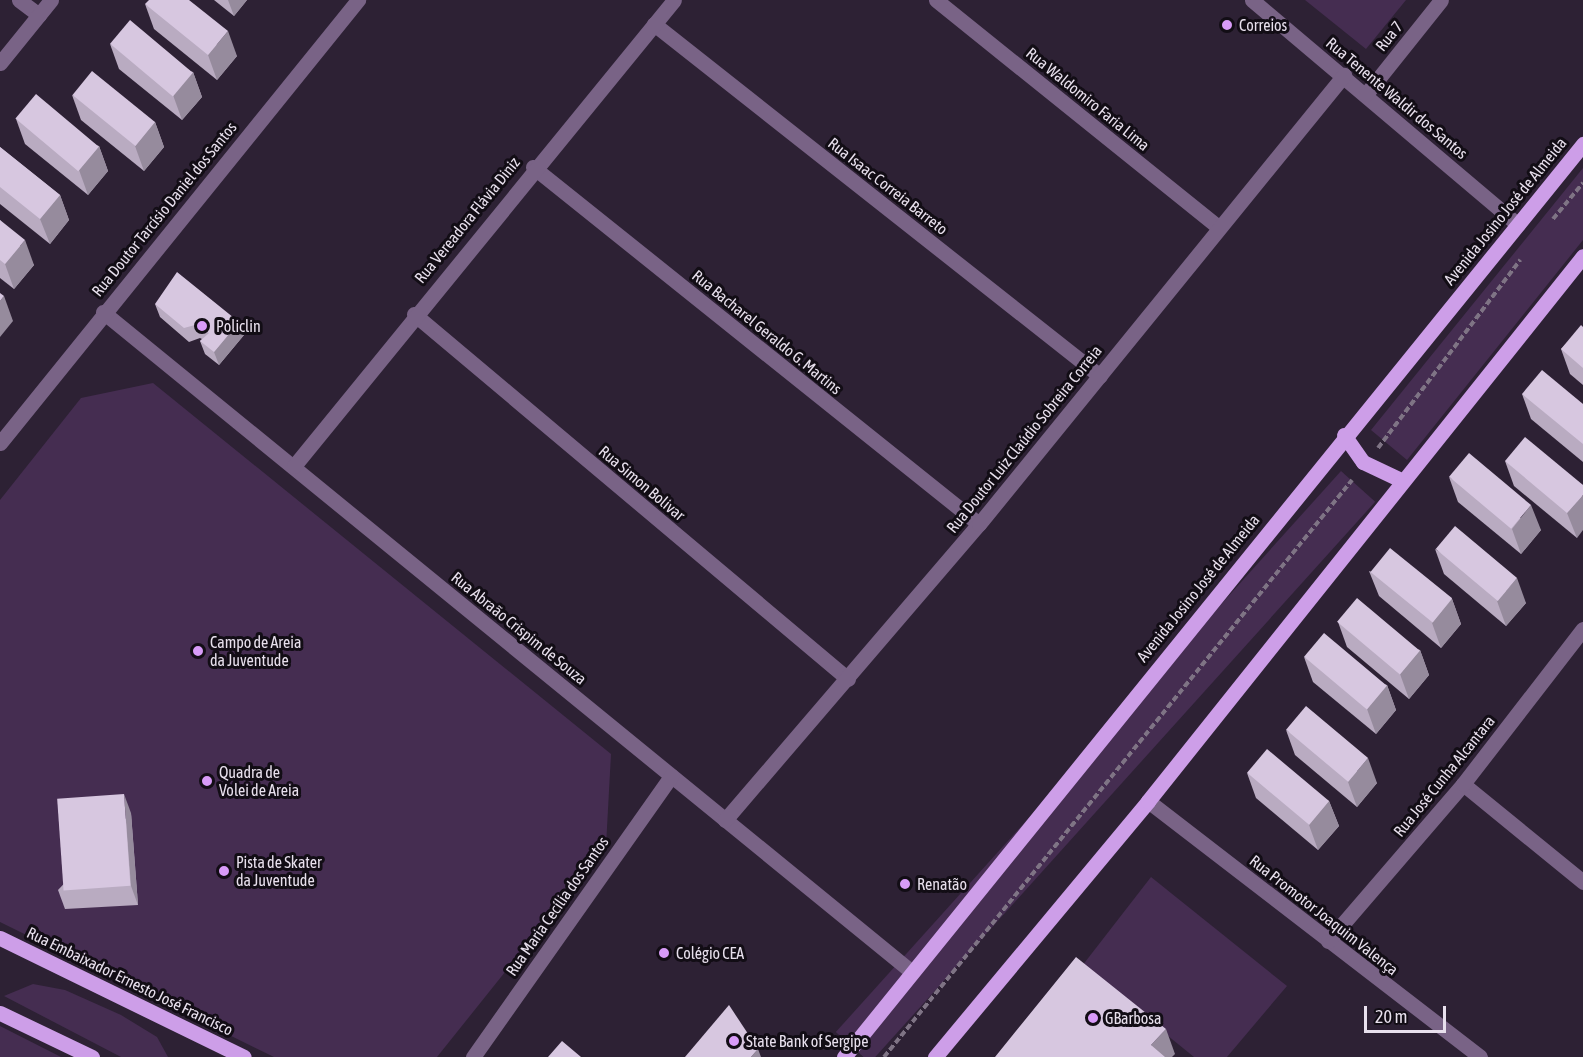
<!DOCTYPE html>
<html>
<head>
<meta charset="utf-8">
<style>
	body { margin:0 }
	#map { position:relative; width:1583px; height:1057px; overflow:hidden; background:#2d2134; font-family:"Asap Condensed",sans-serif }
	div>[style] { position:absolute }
	.green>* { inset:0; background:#452d51; transform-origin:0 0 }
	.path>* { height:4px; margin-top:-2px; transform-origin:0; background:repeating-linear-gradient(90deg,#7f7485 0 6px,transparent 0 9px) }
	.minor>* { height:15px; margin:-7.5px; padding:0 7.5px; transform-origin:7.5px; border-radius:7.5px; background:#796386 }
	.major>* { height:15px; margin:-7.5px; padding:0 7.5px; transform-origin:7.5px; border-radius:7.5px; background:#cd9ee8 }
	.wall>* { inset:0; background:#b9abc1 }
	.shaded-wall>* { inset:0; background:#968b9d }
	.building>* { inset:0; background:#d7c7e0; transform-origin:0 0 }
	.dots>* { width:16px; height:16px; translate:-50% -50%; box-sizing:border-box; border:3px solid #120d15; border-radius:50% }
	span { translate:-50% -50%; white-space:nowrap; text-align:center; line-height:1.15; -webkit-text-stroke:6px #120d15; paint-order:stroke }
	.poi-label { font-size:16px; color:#e8e0ed }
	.left { translate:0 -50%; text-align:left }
	.street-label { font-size:16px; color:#e8e0ed }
	.scale { position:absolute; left:1364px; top:1006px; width:82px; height:27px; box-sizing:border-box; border:3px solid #e8e0ed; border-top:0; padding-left:8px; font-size:18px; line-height:21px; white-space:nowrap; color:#e8e0ed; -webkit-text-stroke:4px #120d15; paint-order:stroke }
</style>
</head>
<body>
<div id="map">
	<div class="green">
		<i style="clip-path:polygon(1305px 0,1406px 0,1366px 49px)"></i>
		<i style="clip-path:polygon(1583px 168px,1583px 240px,1407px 460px,1371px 430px)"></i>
		<i style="clip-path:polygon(153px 383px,611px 754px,606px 846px,437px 1057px,274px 1057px,0 922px,0 500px,81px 398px)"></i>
		<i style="left:1341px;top:471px;width:46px;height:755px;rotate:42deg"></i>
		<i style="clip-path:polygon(1151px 877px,1287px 986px,1227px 1057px,1194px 1057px,1082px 966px)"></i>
		<i style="clip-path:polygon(33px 984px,65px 990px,121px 1015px,157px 1037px,168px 1057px,121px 1057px,4px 996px)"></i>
		<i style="clip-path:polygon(0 1026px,61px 1057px,0 1057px)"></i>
	</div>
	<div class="path">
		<i style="left:1553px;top:219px;width:47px;rotate:-50.2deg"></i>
		<i style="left:1378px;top:448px;width:236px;rotate:-52.9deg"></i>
		<i style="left:884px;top:1057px;width:743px;rotate:-50.95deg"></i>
	</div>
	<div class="minor">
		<i style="left:19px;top:0;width:25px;rotate:37deg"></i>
		<i style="left:936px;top:0;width:362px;rotate:38.8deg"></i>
		<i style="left:1252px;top:0;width:348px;rotate:40.2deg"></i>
		<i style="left:654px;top:24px;width:568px;rotate:38.28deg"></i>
		<i style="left:0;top:63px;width:81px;rotate:-51deg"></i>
		<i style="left:1366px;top:94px;width:120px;rotate:-51.4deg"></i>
		<i style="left:533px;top:167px;width:571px;rotate:38.68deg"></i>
		<i style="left:103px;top:312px;width:1044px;rotate:39.21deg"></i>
		<i style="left:414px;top:314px;width:567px;rotate:40.06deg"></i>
		<i style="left:0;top:443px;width:570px;rotate:-51.06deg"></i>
		<i style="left:294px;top:466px;width:601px;rotate:-50.8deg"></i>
		<i style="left:1463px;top:784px;width:155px;rotate:39.2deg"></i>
		<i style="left:1148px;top:801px;width:419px;rotate:37.6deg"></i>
		<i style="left:725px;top:820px;width:390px;rotate:-49.4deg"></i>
		<i style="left:979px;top:524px;width:579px;rotate:-50.89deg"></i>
		<i style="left:1328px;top:941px;width:207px;rotate:-49.3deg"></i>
		<i style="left:1463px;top:784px;width:196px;rotate:-52.3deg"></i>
		<i style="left:473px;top:1057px;width:344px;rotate:-54.8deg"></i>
	</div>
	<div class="major">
		<i style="left:1344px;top:435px;width:33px;rotate:55deg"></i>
		<i style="left:1363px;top:462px;width:42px;rotate:25.3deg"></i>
		<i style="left:0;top:938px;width:271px;rotate:26deg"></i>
		<i style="left:0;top:1013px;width:102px;rotate:25.6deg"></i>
		<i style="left:844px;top:1057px;width:1175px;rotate:-51.01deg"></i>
		<i style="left:935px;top:1057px;width:333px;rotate:-50.2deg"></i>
		<i style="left:1148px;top:801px;width:697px;rotate:-51.4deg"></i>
	</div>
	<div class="wall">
		<i style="clip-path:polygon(214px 0,247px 0,234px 16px)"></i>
		<i style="clip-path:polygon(145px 4px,237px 56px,217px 80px,154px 29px)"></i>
		<i style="clip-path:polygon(110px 44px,193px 72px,202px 97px,182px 120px,119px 69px)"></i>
		<i style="clip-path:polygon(72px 95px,155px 122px,164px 147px,144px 171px,81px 120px)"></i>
		<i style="clip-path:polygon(16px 119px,99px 146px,108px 171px,88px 195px,25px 144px)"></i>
		<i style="clip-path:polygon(0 147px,60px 195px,69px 220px,50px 244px,0 204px)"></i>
		<i style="clip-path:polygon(0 220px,34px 265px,14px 289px,0 278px)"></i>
		<i style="clip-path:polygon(155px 304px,239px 322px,244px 335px,219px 365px,205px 354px,200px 341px,202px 339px,200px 338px,189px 342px,160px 317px)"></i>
		<i style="clip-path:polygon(1583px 327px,1583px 385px,1570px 374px,1561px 349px)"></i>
		<i style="clip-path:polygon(1522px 394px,1583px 404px,1583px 462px,1531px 419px)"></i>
		<i style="clip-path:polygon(1505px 461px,1583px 485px,1577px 538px,1514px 486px)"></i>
		<i style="clip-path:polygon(1449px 477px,1541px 530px,1521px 554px,1458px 502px)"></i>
		<i style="clip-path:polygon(1435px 549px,1526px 603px,1506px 626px,1444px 574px)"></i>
		<i style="clip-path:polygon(1369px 571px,1452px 599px,1461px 624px,1441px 648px,1379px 596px)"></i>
		<i style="clip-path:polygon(1338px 622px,1420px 650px,1429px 675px,1409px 699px,1347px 647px)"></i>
		<i style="clip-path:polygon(1304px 657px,1387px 685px,1396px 710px,1376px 734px,1313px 682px)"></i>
		<i style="clip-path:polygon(1286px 730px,1377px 783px,1357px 807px,1295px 755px)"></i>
		<i style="clip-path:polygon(1247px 773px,1329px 801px,1339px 826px,1318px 850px,1256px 798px)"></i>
		<i style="clip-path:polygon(131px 813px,138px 905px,65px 909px,58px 890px)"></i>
	</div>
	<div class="shaded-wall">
		<i style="clip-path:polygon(228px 0,247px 0,234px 16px)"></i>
		<i style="clip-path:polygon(228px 31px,237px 56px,217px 80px,208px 55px)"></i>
		<i style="clip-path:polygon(193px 72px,202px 97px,182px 120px,173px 95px)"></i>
		<i style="clip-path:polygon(155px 122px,164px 147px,144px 171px,135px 146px)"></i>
		<i style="clip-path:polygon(99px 146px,108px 171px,88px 195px,79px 170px)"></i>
		<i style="clip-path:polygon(60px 195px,69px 220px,50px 244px,40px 219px)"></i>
		<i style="clip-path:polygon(25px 240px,34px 265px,14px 289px,5px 264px)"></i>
		<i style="clip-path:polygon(4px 296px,13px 321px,0 337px,0 301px)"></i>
		<i style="clip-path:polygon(239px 322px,244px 335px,219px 365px,214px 352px)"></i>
		<i style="clip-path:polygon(1583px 495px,1583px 530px,1577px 538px,1567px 513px)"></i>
		<i style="clip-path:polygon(1531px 505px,1541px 530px,1521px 554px,1512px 529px)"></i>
		<i style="clip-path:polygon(1517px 578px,1526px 603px,1506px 626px,1497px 601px)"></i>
		<i style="clip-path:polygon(1452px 599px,1461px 624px,1441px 648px,1432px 623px)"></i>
		<i style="clip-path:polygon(1420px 650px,1429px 675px,1409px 699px,1400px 674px)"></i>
		<i style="clip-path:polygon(1387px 685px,1396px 710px,1376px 734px,1367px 709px)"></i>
		<i style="clip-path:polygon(1368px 758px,1377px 783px,1357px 807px,1348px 782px)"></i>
		<i style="clip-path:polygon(124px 794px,131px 813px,138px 905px,131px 886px)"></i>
		<i style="clip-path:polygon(1329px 801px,1339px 826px,1318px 850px,1309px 825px)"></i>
		<i style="clip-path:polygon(1166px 1029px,1175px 1054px,1172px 1057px,1156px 1057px,1151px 1045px)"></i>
		<i style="clip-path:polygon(758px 1049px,761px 1057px,751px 1057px)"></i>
	</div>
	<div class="building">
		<i style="clip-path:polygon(149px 0,189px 0,228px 31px,208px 55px,145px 4px)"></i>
		<i style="left:130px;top:20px;width:82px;height:31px;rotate:40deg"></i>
		<i style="left:92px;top:71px;width:81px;height:31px;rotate:39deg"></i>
		<i style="left:36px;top:94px;width:82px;height:32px;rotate:40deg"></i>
		<i style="clip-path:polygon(0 147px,60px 195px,40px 219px,0 187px)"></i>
		<i style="clip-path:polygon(0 220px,25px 240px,5px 264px,0 260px)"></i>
		<i style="clip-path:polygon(177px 272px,239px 322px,214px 352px,200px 341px,209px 333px,195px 325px,184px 328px,155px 304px)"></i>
		<i style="clip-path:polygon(0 293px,4px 296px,0 301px)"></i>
		<i style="clip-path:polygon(1581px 325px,1583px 327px,1583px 368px,1561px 349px)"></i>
		<i style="clip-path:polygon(1542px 370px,1583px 404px,1583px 444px,1522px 394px)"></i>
		<i style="clip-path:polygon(1525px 437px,1583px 485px,1583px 495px,1567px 513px,1505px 461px)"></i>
		<i style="left:1469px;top:453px;width:81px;height:31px;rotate:40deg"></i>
		<i style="left:1455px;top:526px;width:81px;height:30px;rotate:40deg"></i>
		<i style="left:1390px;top:548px;width:80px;height:31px;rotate:39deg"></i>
		<i style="left:1357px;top:598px;width:82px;height:31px;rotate:40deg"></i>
		<i style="left:1324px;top:633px;width:82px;height:31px;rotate:40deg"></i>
		<i style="left:1306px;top:706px;width:81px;height:31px;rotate:40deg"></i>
		<i style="left:1267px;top:749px;width:81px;height:31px;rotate:40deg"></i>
		<i style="left:124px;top:794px;width:92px;height:67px;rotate:86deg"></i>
		<i style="clip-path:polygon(1076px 957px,1166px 1029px,1151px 1045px,1165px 1057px,995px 1057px)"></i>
		<i style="clip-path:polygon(729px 1005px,758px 1049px,751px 1057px,685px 1057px)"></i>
		<i style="clip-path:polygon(562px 1041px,581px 1057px,548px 1057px)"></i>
	</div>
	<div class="dots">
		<i style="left:1227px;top:25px;background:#d89bf8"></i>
		<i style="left:202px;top:326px;background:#d89bf8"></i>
		<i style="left:198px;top:651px;background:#d89bf8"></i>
		<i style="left:207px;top:781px;background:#d89bf8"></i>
		<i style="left:224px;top:871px;background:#d89bf8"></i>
		<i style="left:905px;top:884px;background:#d89bf8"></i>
		<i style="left:664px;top:953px;background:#d89bf8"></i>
		<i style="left:1093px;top:1018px;background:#d89bf8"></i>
		<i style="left:734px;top:1041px;background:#d89bf8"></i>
	</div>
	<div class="poi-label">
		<span class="left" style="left:1239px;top:25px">Correios</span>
		<span class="left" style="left:216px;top:326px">Policlin</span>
		<span class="left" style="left:210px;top:651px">Campo de Areia<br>da Juventude</span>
		<span class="left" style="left:219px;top:781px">Quadra de<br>Volei de Areia</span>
		<span class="left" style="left:236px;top:871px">Pista de Skater<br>da Juventude</span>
		<span class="left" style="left:917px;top:884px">Renatão</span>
		<span class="left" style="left:676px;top:953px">Colégio CEA</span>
		<span class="left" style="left:1105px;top:1018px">GBarbosa</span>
		<span class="left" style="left:746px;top:1041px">State Bank of Sergipe</span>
	</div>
	<div class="street-label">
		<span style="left:1389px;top:36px;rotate:-51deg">Rua 7</span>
		<span style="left:1397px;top:98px;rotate:40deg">Rua Tenente Waldir dos Santos</span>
		<span style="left:1088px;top:99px;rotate:39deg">Rua Waldomiro Faria Lima</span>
		<span style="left:888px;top:186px;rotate:38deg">Rua Isaac Correia Barreto</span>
		<span style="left:164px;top:209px;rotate:-51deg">Rua Doutor Tarcísio Daniel dos Santos</span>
		<span style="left:1505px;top:211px;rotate:-51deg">Avenida Josino José de Almeida</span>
		<span style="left:467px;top:220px;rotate:-51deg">Rua Vereadora Flávia Diniz</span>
		<span style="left:767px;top:332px;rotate:39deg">Rua Bacharel Geraldo G. Martins</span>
		<span style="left:1024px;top:439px;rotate:-51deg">Rua Doutor Luiz Claúdio Sobreira Correia</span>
		<span style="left:642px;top:483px;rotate:40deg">Rua Simon Bolivar</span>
		<span style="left:1198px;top:588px;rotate:-51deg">Avenida Josino José de Almeida</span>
		<span style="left:519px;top:628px;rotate:39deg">Rua Abraão Crispim de Souza</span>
		<span style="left:1444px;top:776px;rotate:-51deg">Rua José Cunha Alcantara</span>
		<span style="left:557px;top:906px;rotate:-55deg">Rua Maria Cecília dos Santos</span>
		<span style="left:1324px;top:915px;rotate:38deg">Rua Promotor Joaquim Valença</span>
		<span style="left:130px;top:981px;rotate:26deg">Rua Embaixador Ernesto José Francisco</span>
	</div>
	<div class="scale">20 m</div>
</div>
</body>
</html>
